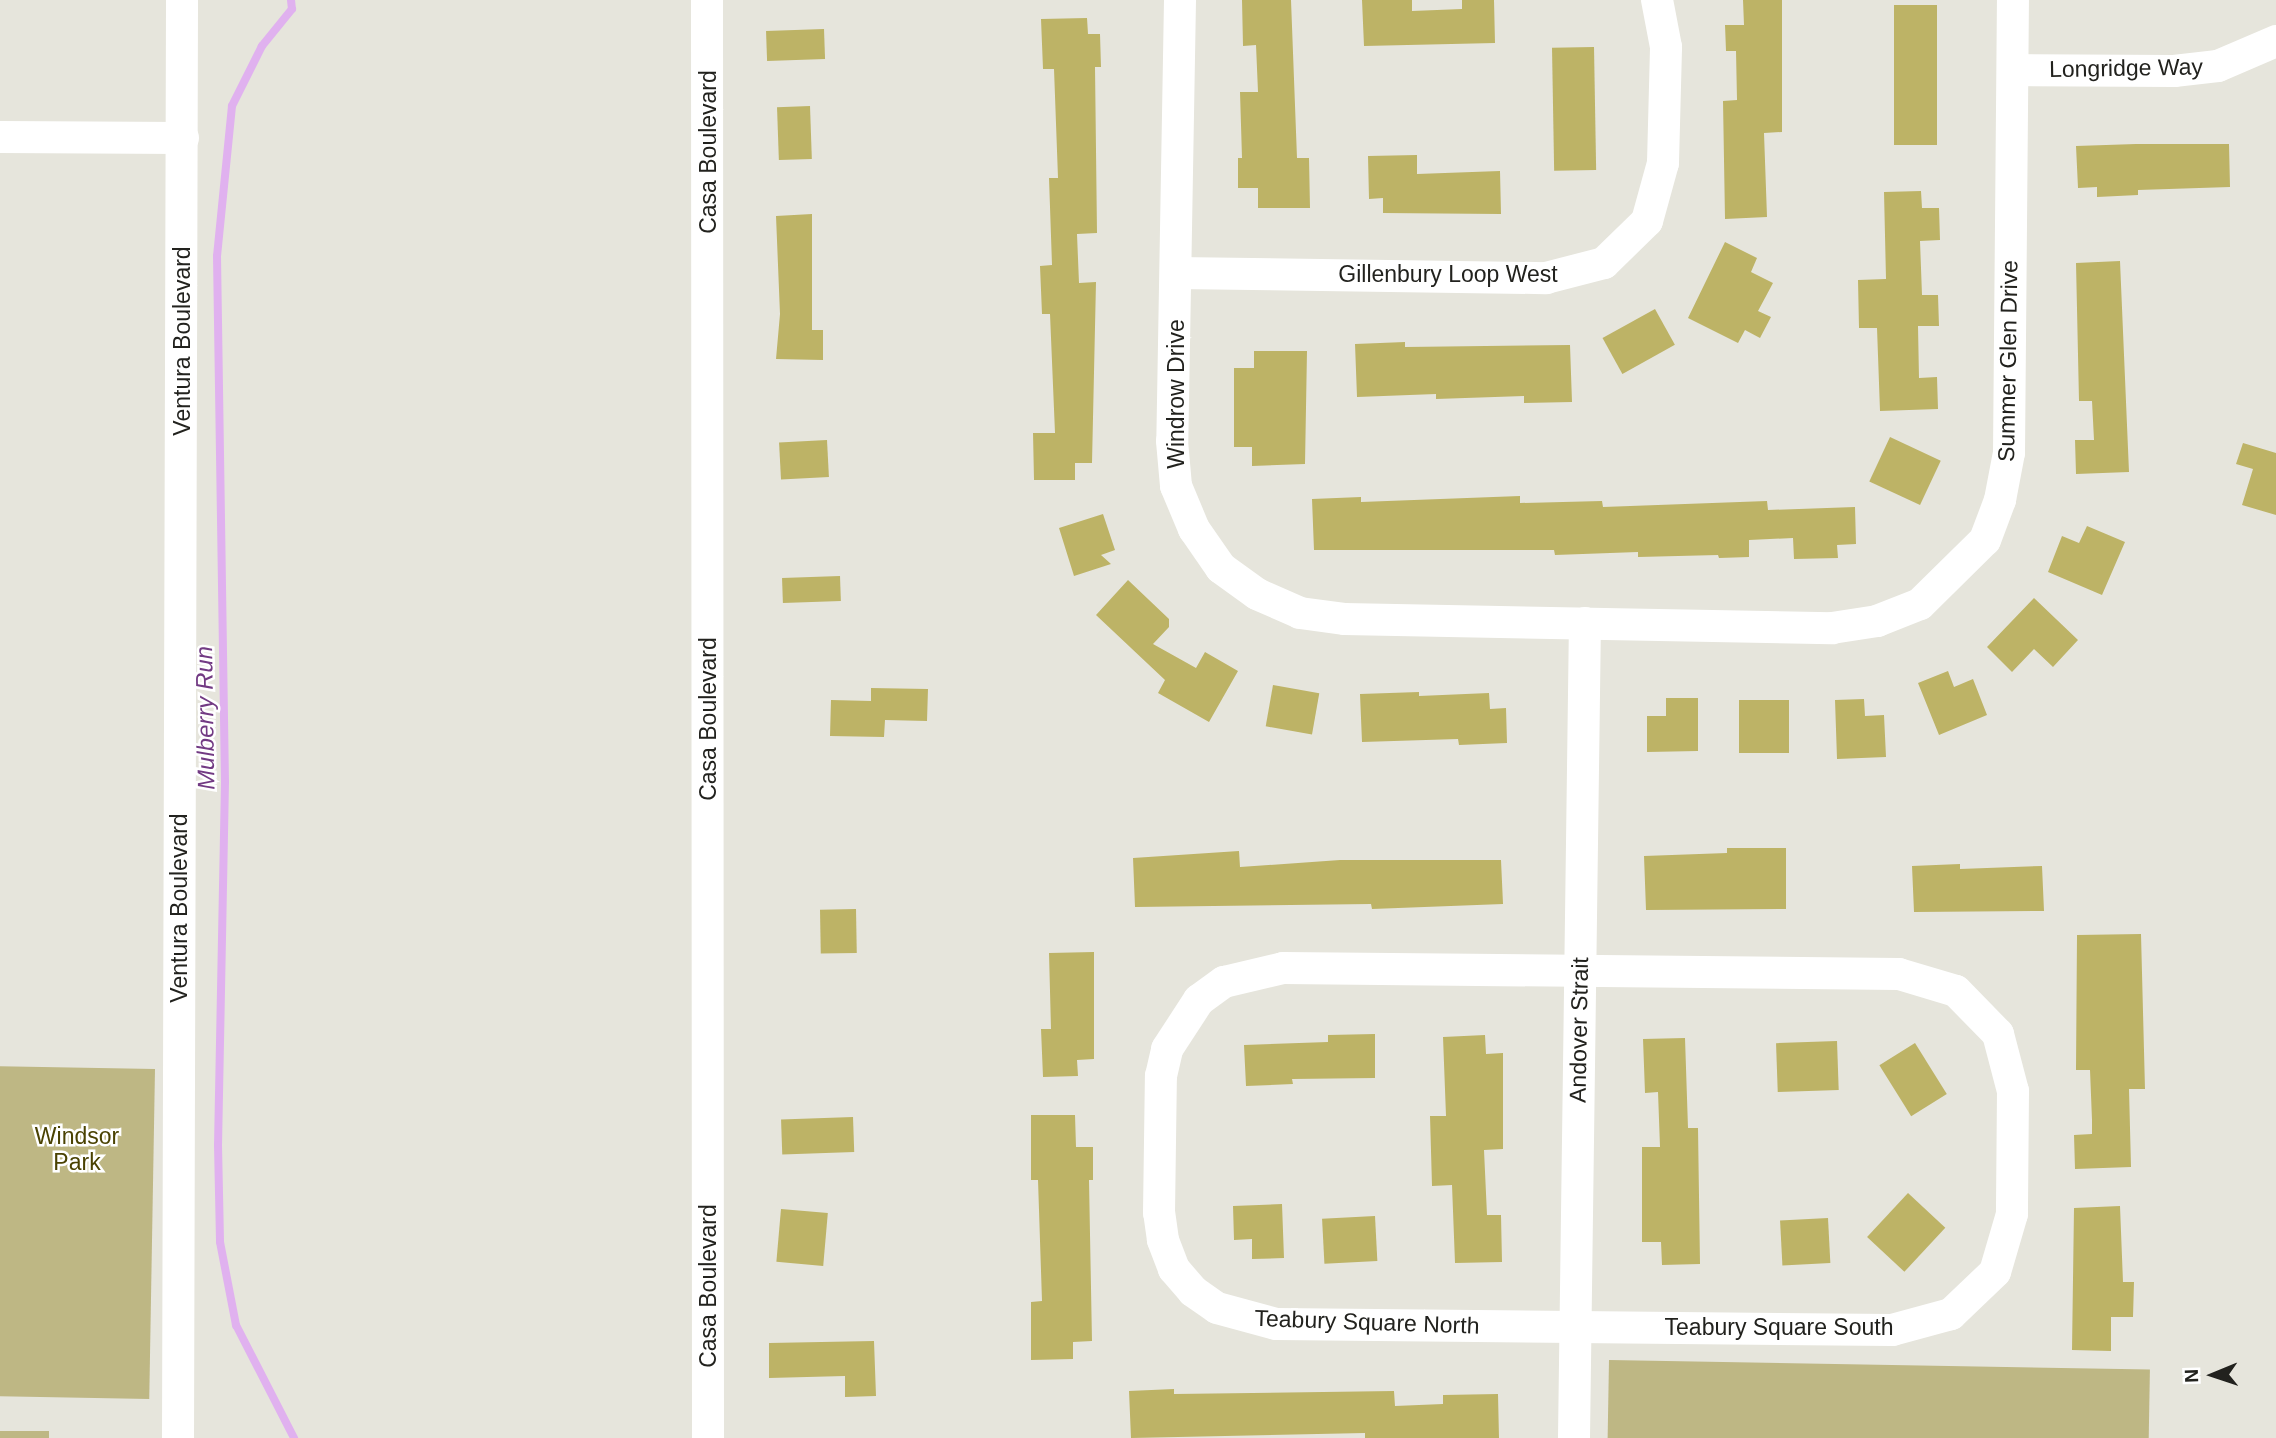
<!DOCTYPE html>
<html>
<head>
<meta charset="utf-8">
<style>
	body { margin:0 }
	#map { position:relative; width:2276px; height:1438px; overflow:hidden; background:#e6e5dc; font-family:Arial,sans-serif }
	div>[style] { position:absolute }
	.green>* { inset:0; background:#beb784; transform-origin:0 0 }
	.stream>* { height:8px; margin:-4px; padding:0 4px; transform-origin:4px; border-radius:4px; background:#e0b1ef }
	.building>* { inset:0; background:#bdb366; transform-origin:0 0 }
	.minor>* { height:32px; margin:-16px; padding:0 16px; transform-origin:16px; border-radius:16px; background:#fff }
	span { translate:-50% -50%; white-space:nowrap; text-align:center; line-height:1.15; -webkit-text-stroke:5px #fff; paint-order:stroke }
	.street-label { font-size:23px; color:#22221e }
	.park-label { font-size:23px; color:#4a4202 }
	.water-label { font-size:24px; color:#723a83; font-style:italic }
	.north { position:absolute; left:2178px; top:1340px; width:70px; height:70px; -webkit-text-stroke:5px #fff; paint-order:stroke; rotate:268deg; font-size:19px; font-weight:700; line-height:28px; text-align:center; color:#22221e }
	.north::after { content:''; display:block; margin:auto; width:24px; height:32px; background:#22221e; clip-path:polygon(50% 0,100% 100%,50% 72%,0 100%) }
</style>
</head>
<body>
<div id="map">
	<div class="green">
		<i style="left:155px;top:1069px;width:330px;height:155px;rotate:91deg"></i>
		<i style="left:1609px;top:1360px;width:541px;height:78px;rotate:1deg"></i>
		<i style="left:0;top:1431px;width:49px;height:7px"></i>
	</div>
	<div class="stream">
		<i style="left:291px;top:0;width:9px;rotate:84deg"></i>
		<i style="left:292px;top:9px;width:48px;rotate:129deg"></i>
		<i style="left:262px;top:46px;width:67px;rotate:116.6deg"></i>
		<i style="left:232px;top:106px;width:151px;rotate:95.7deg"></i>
		<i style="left:217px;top:256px;width:526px;rotate:89.13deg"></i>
		<i style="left:225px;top:782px;width:363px;rotate:91.1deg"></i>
		<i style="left:218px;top:1145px;width:97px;rotate:88.8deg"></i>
		<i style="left:220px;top:1242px;width:85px;rotate:79.1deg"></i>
		<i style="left:236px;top:1325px;width:127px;rotate:62.8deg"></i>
	</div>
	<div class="building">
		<i style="clip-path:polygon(1242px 0,1291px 0,1297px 158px,1309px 158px,1310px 208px,1258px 208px,1258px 188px,1238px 188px,1238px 158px,1242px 158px,1240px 92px,1258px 92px,1256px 45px,1243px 46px)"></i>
		<i style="clip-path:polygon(1362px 0,1412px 0,1412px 11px,1462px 9px,1462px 0,1494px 0,1495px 43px,1364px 46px)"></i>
		<i style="clip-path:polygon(1743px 0,1782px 0,1782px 132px,1764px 133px,1767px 217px,1725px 219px,1723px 101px,1737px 100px,1736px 51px,1726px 51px,1725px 25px,1744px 25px)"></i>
		<i style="left:1937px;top:5px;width:140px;height:43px;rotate:90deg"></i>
		<i style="clip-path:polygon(1087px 18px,1088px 34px,1100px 34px,1101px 67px,1095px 67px,1097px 233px,1077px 234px,1079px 283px,1096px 282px,1092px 463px,1075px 463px,1075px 480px,1034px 480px,1033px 433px,1055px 433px,1050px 314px,1042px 314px,1040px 266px,1052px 265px,1049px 178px,1058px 178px,1054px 69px,1043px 69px,1041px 19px)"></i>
		<i style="left:824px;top:29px;width:30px;height:58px;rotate:88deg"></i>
		<i style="left:1594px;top:47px;width:123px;height:42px;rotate:89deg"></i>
		<i style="left:810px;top:106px;width:53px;height:33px;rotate:88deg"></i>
		<i style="clip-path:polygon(2136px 144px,2229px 144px,2230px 187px,2138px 190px,2138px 195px,2097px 197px,2097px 187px,2078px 188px,2076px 146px)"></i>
		<i style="clip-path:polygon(1417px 155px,1417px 174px,1500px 171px,1501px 214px,1383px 213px,1383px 198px,1369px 199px,1368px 156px)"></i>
		<i style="clip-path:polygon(1921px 191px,1922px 208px,1939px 208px,1940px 240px,1920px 241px,1922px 295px,1938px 295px,1939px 326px,1918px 326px,1919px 378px,1937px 377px,1938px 409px,1880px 411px,1877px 328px,1859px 328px,1858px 280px,1886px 279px,1884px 192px)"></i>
		<i style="clip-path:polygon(812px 214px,812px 330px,823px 330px,823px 360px,776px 359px,780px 314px,776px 216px)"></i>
		<i style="clip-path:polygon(1725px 242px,1757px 258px,1751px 272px,1773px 283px,1758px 311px,1771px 317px,1760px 338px,1745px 330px,1738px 343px,1688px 318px)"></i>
		<i style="clip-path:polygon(2120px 261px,2129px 472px,2076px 474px,2075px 440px,2094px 440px,2092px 401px,2079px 401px,2076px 263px)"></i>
		<i style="left:1655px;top:309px;width:41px;height:60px;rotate:61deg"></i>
		<i style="clip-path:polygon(1405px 342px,1405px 347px,1570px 345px,1572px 402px,1524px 403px,1524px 396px,1436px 399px,1436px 394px,1357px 397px,1355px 344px)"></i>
		<i style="clip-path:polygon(1254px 351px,1307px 351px,1305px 464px,1252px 466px,1252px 447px,1234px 447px,1234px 368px,1254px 368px)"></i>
		<i style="left:1890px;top:437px;width:56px;height:49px;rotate:25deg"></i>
		<i style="left:827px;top:440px;width:37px;height:48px;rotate:87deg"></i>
		<i style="clip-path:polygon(2243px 443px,2276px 453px,2276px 515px,2242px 505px,2253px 469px,2236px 464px)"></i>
		<i style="clip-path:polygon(1520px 496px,1520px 503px,1602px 501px,1603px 507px,1767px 501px,1768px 510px,1855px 507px,1856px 544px,1837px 545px,1838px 558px,1794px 559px,1793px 538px,1749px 540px,1749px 557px,1719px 558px,1718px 555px,1638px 557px,1638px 552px,1555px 555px,1554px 550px,1314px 550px,1312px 499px,1361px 497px,1361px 502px)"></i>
		<i style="clip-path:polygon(1103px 514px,1115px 550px,1101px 555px,1111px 564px,1074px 576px,1059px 528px)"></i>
		<i style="clip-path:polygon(2087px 526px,2125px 542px,2102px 595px,2048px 572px,2062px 536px,2079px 543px)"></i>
		<i style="left:840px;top:576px;width:25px;height:58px;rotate:88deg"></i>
		<i style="clip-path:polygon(1128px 580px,1169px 619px,1169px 627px,1153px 644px,1196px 668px,1205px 652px,1238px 671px,1209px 722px,1158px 693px,1165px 680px,1096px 615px)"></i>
		<i style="clip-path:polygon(2034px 598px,2078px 640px,2053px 667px,2034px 649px,2012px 672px,1987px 647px)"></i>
		<i style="clip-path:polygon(1948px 671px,1954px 687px,1973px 679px,1987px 715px,1939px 735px,1918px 683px)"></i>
		<i style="left:1273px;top:685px;width:47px;height:42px;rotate:10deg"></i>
		<i style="clip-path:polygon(871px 688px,928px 689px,927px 721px,885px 720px,884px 737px,830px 736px,831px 700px,871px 701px)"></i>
		<i style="clip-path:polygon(1419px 692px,1419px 696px,1489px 693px,1490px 709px,1506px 708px,1507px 743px,1459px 745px,1458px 739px,1362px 742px,1360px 694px)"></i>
		<i style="clip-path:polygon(1666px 698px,1698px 698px,1698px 751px,1647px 752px,1647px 716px,1666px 716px)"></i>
		<i style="clip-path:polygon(1864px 699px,1865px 716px,1884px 715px,1886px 757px,1837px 759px,1835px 700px)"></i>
		<i style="left:1739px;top:700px;width:50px;height:53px"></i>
		<i style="clip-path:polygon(1727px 848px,1786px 848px,1786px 909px,1646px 910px,1644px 856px,1727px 853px)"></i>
		<i style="clip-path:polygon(1239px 851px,1240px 867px,1340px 860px,1501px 860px,1503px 904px,1372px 909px,1371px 904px,1135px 907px,1133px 858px)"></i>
		<i style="clip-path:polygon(1960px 864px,1960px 869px,2042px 866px,2044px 911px,1914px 912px,1912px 866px)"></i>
		<i style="left:856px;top:909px;width:44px;height:36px;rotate:89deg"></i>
		<i style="clip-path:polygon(2141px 934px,2145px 1089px,2129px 1089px,2131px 1167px,2075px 1169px,2074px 1135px,2092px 1134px,2092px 1120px,2090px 1070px,2076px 1070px,2077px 935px)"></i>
		<i style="clip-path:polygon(1094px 952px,1094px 1059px,1077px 1060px,1078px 1076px,1043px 1077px,1041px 1029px,1051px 1029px,1049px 953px)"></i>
		<i style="clip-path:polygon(1375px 1034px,1375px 1078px,1292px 1079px,1293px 1084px,1246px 1086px,1244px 1045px,1328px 1042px,1328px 1035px)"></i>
		<i style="clip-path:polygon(1485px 1035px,1486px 1054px,1503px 1053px,1503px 1149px,1484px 1150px,1487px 1215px,1501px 1215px,1502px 1262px,1455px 1263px,1452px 1185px,1432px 1186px,1430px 1116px,1446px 1116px,1443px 1037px)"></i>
		<i style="clip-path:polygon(1685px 1038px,1688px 1128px,1698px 1128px,1700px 1264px,1662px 1265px,1661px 1242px,1642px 1242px,1642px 1147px,1660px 1147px,1658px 1092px,1645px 1093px,1643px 1039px)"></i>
		<i style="left:1837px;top:1041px;width:49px;height:61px;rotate:88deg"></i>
		<i style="left:1915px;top:1043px;width:60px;height:42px;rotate:58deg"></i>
		<i style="clip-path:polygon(1031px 1115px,1075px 1115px,1076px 1147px,1093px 1147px,1093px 1180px,1089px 1180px,1092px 1341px,1073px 1342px,1073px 1359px,1031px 1360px,1031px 1302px,1042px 1301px,1038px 1180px,1031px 1180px)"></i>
		<i style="left:853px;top:1117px;width:35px;height:72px;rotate:88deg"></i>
		<i style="left:1908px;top:1193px;width:51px;height:60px;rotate:43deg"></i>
		<i style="clip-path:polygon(1282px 1204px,1284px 1258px,1252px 1259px,1252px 1239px,1234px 1240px,1233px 1206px)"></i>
		<i style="clip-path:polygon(2120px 1206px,2123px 1282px,2134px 1282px,2133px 1317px,2111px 1317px,2111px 1351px,2072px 1350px,2074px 1208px)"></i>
		<i style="left:781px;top:1209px;width:47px;height:53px;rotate:5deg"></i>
		<i style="left:1375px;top:1216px;width:45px;height:53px;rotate:87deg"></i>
		<i style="left:1828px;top:1218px;width:45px;height:48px;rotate:87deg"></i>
		<i style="clip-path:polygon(874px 1341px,876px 1396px,845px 1397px,845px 1376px,769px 1378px,769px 1343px)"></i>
		<i style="clip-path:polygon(1174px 1389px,1174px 1394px,1394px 1391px,1395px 1406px,1443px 1404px,1443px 1395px,1498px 1394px,1499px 1438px,1365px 1438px,1365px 1433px,1131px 1438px,1129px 1391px)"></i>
	</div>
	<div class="minor">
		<i style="left:707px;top:0;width:1438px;rotate:89.96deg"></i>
		<i style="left:1180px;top:0;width:441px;rotate:91deg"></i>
		<i style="left:1172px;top:441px;width:45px;rotate:84.9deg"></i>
		<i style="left:1176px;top:486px;width:47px;rotate:67.3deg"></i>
		<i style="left:1194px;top:529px;width:47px;rotate:55.3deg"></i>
		<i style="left:1221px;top:568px;width:44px;rotate:35.8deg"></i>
		<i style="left:1257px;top:594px;width:47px;rotate:23.8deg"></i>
		<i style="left:1300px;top:613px;width:44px;rotate:7.8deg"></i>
		<i style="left:1344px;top:619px;width:488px;rotate:1.1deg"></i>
		<i style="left:1832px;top:628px;width:46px;rotate:-8.8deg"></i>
		<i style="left:1877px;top:621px;width:46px;rotate:-21.6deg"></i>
		<i style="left:1920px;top:604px;width:91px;rotate:-44.6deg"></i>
		<i style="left:1985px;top:540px;width:43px;rotate:-69.4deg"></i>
		<i style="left:2000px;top:500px;width:48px;rotate:-79.2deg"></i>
		<i style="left:2009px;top:453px;width:453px;rotate:-89.5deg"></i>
		<i style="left:2013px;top:70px;width:161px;rotate:0.4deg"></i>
		<i style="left:2174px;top:71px;width:44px;rotate:-6.5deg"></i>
		<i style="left:2218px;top:66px;width:63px;rotate:-23.3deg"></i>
		<i style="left:0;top:137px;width:183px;rotate:0.3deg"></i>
		<i style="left:1176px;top:273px;width:370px;rotate:0.8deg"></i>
		<i style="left:1546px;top:278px;width:60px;rotate:-14.5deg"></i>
		<i style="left:1604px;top:263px;width:60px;rotate:-44.3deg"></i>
		<i style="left:1647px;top:221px;width:60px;rotate:-74.6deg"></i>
		<i style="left:1663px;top:163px;width:116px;rotate:-88.5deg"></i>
		<i style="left:1666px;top:47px;width:48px;rotate:-100.8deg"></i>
		<i style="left:1283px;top:968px;width:616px;rotate:0.56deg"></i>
		<i style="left:1899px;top:974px;width:59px;rotate:16.6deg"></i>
		<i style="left:1956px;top:991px;width:60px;rotate:45.7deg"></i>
		<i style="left:1998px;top:1034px;width:59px;rotate:75.3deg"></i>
		<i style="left:2013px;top:1091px;width:123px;rotate:90.5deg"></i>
		<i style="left:2012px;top:1214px;width:60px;rotate:106.3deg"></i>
		<i style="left:1995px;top:1272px;width:61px;rotate:136.3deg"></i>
		<i style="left:1951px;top:1314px;width:61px;rotate:164.8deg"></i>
		<i style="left:1892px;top:1330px;width:616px;rotate:-179.44deg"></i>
		<i style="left:1276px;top:1324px;width:61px;rotate:-164.8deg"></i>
		<i style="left:1217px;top:1308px;width:29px;rotate:-145deg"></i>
		<i style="left:1193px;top:1291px;width:29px;rotate:-131deg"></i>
		<i style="left:1174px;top:1269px;width:31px;rotate:-111deg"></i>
		<i style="left:1163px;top:1240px;width:27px;rotate:-98deg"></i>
		<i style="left:1159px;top:1213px;width:137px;rotate:-89.2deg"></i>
		<i style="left:1161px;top:1076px;width:28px;rotate:-77deg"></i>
		<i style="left:1167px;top:1049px;width:59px;rotate:-56.9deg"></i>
		<i style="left:1199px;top:1000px;width:31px;rotate:-36deg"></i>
		<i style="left:1224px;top:982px;width:61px;rotate:-13.3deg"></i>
		<i style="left:178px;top:1438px;width:1438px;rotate:-89.84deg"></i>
		<i style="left:1574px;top:1438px;width:815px;rotate:-89.23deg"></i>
	</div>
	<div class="street-label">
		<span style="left:2126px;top:68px;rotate:-1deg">Longridge Way</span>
		<span style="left:708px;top:152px;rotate:-90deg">Casa Boulevard</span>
		<span style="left:1448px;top:274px">Gillenbury Loop West</span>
		<span style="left:182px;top:341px;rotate:-90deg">Ventura Boulevard</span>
		<span style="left:2008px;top:361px;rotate:-89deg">Summer Glen Drive</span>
		<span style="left:1176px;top:394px;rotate:-90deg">Windrow Drive</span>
		<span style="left:708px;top:719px;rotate:-90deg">Casa Boulevard</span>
		<span style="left:179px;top:908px;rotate:-90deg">Ventura Boulevard</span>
		<span style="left:1579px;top:1030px;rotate:-89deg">Andover Strait</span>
		<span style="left:708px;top:1286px;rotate:-90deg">Casa Boulevard</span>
		<span style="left:1367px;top:1322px;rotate:2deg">Teabury Square North</span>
		<span style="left:1779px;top:1327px">Teabury Square South</span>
	</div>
	<div class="park-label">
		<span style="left:77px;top:1149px">Windsor<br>Park</span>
	</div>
	<div class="water-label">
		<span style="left:205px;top:718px;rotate:-91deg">Mulberry Run</span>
	</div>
	<div class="north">N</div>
</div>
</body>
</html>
